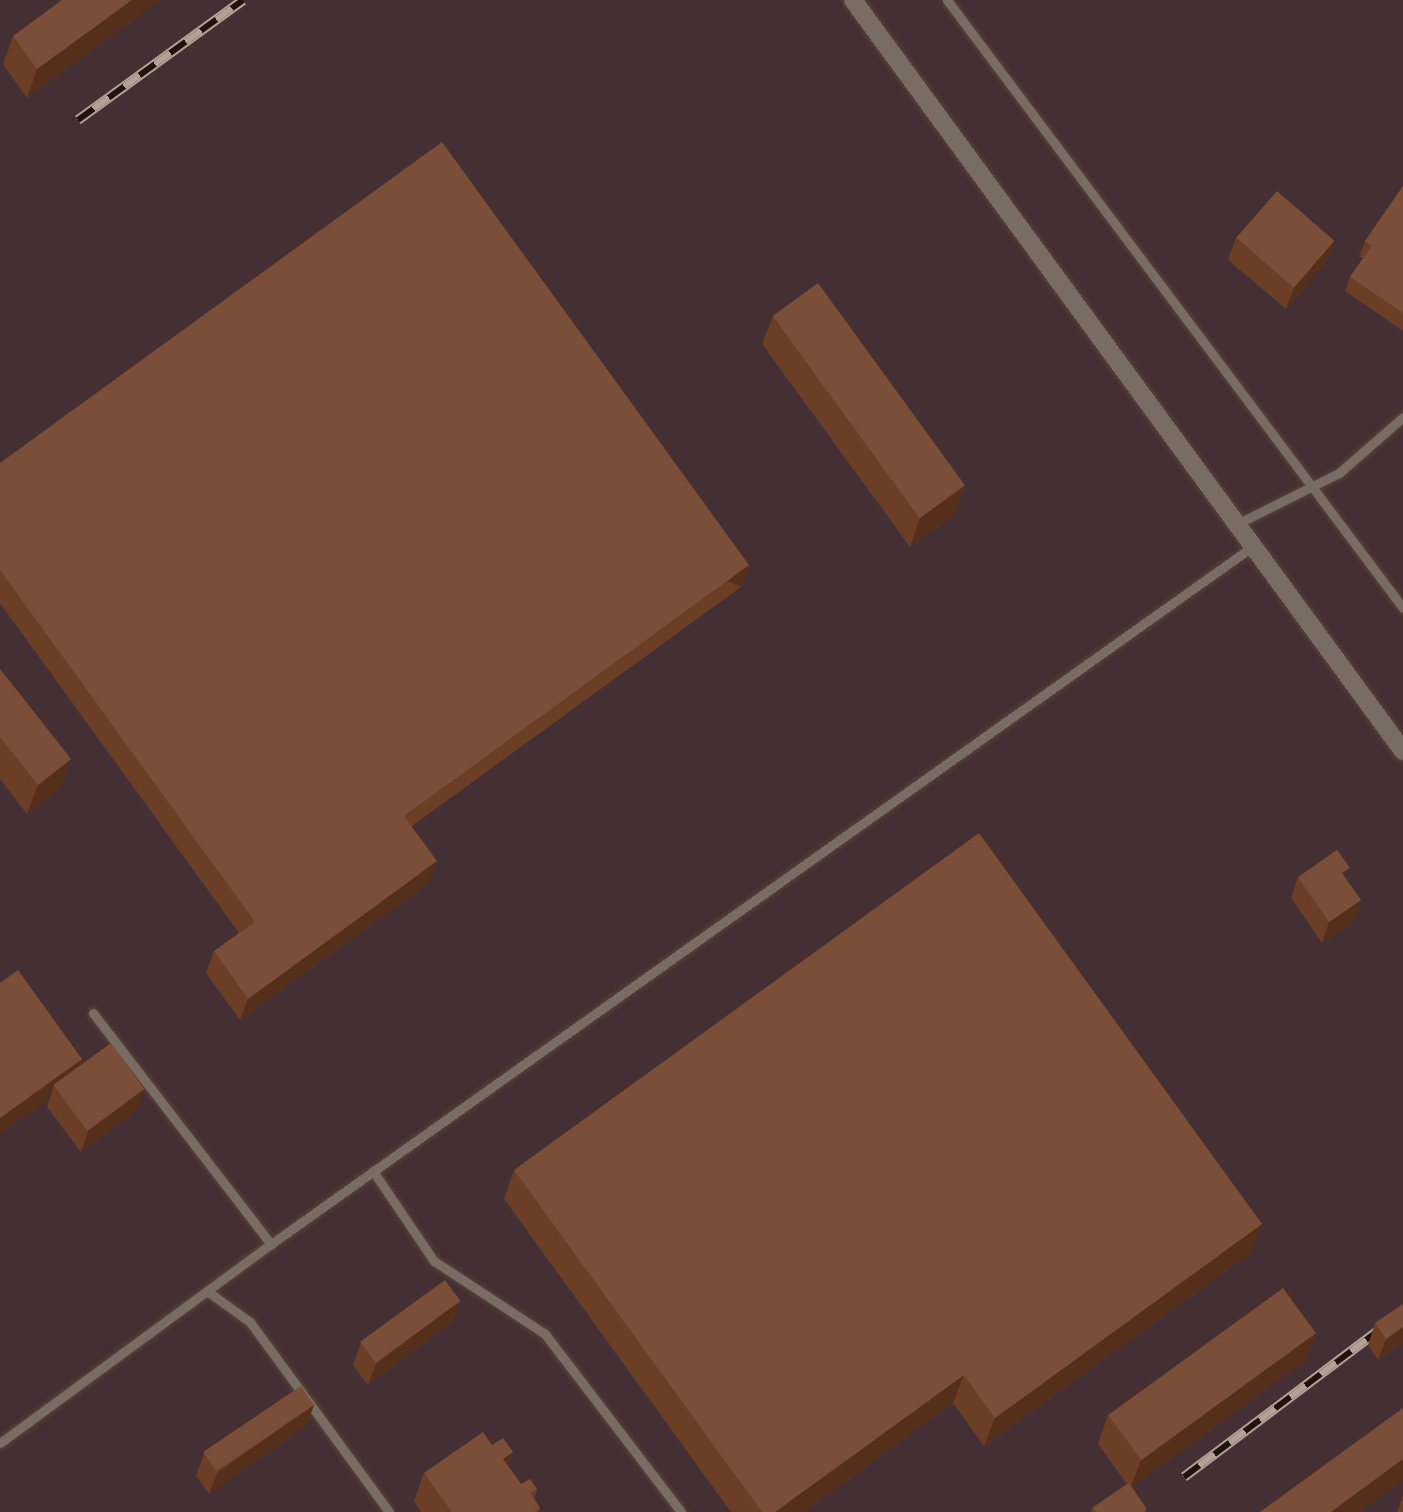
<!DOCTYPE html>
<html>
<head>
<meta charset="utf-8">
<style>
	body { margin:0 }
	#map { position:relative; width:1403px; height:1512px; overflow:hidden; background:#412819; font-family:Inter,sans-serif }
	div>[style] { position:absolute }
	.industrial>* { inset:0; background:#443034; transform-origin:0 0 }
	.roads { filter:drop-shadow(0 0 2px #5b4435) drop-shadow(0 0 2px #5b4435) }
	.service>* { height:9px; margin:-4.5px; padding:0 4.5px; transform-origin:4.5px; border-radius:4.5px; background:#796c65 }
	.minor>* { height:18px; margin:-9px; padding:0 9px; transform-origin:9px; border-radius:9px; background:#796c65 }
	.rail>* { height:10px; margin-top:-5px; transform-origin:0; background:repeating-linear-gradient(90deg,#1f140d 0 19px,#b3a195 0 38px); box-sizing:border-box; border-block:2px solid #b3a195 }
	.wall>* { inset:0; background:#6d3e26 }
	.shaded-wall>* { inset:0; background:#562f1a; transform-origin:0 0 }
	.building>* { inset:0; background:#7a4e38; transform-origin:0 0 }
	span { translate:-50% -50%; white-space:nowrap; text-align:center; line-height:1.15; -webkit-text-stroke:8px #1f140d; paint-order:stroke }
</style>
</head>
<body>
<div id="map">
	<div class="industrial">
		<i style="left:0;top:0;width:1403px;height:1512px"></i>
	</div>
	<div class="roads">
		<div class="service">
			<i style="left:947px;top:0;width:760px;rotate:53.13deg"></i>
			<i style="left:1237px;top:524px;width:114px;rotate:-26.6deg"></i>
			<i style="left:1339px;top:473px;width:85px;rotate:-41.2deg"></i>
			<i style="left:93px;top:1013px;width:292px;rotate:52.4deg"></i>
			<i style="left:373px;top:1171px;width:109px;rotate:55.9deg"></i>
			<i style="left:434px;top:1261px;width:133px;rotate:33.3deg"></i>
			<i style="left:545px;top:1334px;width:224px;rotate:52.6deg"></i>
			<i style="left:207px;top:1291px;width:53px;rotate:35.8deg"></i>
			<i style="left:250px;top:1322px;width:235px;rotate:53.8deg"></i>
			<i style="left:0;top:1443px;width:336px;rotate:-36.3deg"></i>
			<i style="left:271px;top:1244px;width:1205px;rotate:-35.4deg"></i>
		</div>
		<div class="minor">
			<i style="left:853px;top:0;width:931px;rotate:53.78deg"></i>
		</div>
	</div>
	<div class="rail">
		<i style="left:78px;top:120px;width:204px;rotate:-36deg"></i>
		<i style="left:1184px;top:1477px;width:274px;rotate:-37deg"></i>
	</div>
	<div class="wall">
		<i style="clip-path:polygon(160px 0,27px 98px,3px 64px,13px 36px)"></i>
		<i style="clip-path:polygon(1403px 186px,1403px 331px,1345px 291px,1350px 277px,1363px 258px,1359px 256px,1365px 241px)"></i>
		<i style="clip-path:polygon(1236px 238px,1334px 241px,1326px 262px,1286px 309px,1228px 260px)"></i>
		<i style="clip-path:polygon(773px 316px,965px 485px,955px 514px,910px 547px,762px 344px)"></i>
		<i style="clip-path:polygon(0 463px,749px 565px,741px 587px,412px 826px,429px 883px,240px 1020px,206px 973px,214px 951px,239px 933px,0 603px)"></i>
		<i style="clip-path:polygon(0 669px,71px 759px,60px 788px,27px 814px,0 779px)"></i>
		<i style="clip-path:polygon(1298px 877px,1346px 878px,1353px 922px,1322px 943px,1291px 898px)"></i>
		<i style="clip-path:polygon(0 983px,82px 1059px,79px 1067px,137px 1110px,81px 1152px,47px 1107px,50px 1098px,0 1134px)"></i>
		<i style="clip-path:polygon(514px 1170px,1252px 1252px,984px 1446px,953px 1403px,804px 1512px,731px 1512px,504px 1199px)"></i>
		<i style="clip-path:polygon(460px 1301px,452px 1322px,368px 1385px,353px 1365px,361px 1343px)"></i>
		<i style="clip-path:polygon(1403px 1304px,1403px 1343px,1378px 1360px,1368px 1345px,1375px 1323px)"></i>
		<i style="clip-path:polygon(1305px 1361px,1132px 1487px,1146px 1512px,1091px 1512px,1092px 1508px,1127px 1484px,1098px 1444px,1108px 1415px)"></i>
		<i style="clip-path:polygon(314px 1405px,306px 1426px,209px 1494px,196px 1476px,204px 1454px)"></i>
		<i style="clip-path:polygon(508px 1466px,521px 1484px,537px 1489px,534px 1498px,540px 1508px,539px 1512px,421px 1512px,414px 1501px,424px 1473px)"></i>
		<i style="clip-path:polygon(1403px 1495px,1403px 1512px,1397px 1512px)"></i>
	</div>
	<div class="shaded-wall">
		<i style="clip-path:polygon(132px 0,160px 0,27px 98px,37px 69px)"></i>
		<i style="clip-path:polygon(1334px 241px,1326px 262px,1286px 309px,1294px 288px)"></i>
		<i style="clip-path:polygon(965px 485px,955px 514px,910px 547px,920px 518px)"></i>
		<i style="left:749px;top:565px;width:23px;height:427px;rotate:110deg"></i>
		<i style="clip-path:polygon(71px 759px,60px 788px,27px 814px,38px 785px)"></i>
		<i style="clip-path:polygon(437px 861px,429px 883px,240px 1020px,248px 999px)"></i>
		<i style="clip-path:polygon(1361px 900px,1353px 922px,1322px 943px,1329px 922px)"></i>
		<i style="clip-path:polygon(82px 1059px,74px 1080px,54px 1085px,50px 1098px,0 1134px,0 1118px)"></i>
		<i style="clip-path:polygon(145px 1089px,137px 1110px,81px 1152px,88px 1131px)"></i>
		<i style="clip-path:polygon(1262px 1224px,1252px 1252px,984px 1446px,995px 1418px)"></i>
		<i style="clip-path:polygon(460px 1301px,452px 1322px,368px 1385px,376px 1364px)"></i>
		<i style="clip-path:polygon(1403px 1327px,1403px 1343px,1378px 1360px,1386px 1339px)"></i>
		<i style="clip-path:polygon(1316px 1333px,1305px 1361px,1130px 1489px,1141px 1460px)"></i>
		<i style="clip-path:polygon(964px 1375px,953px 1403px,804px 1512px,775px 1512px)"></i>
		<i style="clip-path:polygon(314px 1405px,306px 1426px,209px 1494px,217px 1473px)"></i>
		<i style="clip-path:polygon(513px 1452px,503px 1481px,503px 1459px)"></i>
		<i style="clip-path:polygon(1403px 1459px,1403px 1480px,1360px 1512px,1331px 1512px)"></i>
	</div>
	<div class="building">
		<i style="clip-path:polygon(62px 0,132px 0,37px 69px,13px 36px)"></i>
		<i style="clip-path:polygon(442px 142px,749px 565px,404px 816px,437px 861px,248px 999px,214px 951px,255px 922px,0 570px,0 463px)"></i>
		<i style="clip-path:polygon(1403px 186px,1403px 313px,1350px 277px,1372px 246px,1365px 241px)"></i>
		<i style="left:1277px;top:191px;width:76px;height:62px;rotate:41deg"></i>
		<i style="left:818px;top:283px;width:250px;height:56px;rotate:54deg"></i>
		<i style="clip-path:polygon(0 669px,71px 759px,38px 785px,0 737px)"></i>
		<i style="clip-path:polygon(979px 833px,1262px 1224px,995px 1418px,964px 1375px,775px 1512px,762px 1512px,514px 1170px)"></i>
		<i style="clip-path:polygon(1337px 850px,1350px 868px,1342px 873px,1361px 900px,1329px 922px,1298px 877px)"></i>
		<i style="clip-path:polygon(18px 970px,82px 1059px,0 1118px,0 983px)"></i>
		<i style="left:111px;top:1043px;width:57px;height:71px;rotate:54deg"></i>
		<i style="left:445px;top:1280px;width:26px;height:105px;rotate:54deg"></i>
		<i style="left:1283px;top:1288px;width:56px;height:216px;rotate:54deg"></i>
		<i style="clip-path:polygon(1403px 1304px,1403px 1327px,1386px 1339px,1375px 1323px)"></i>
		<i style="left:301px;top:1386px;width:23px;height:118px;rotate:56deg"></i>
		<i style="clip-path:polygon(1403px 1408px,1403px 1459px,1331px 1512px,1260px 1512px)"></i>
		<i style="clip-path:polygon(483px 1432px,492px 1445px,503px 1438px,513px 1452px,503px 1459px,521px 1484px,530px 1479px,537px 1489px,530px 1493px,540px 1508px,534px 1512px,452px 1512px,424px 1473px)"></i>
		<i style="clip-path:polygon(1129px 1483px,1147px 1509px,1143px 1512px,1096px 1512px,1092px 1508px)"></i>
	</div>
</div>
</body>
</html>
